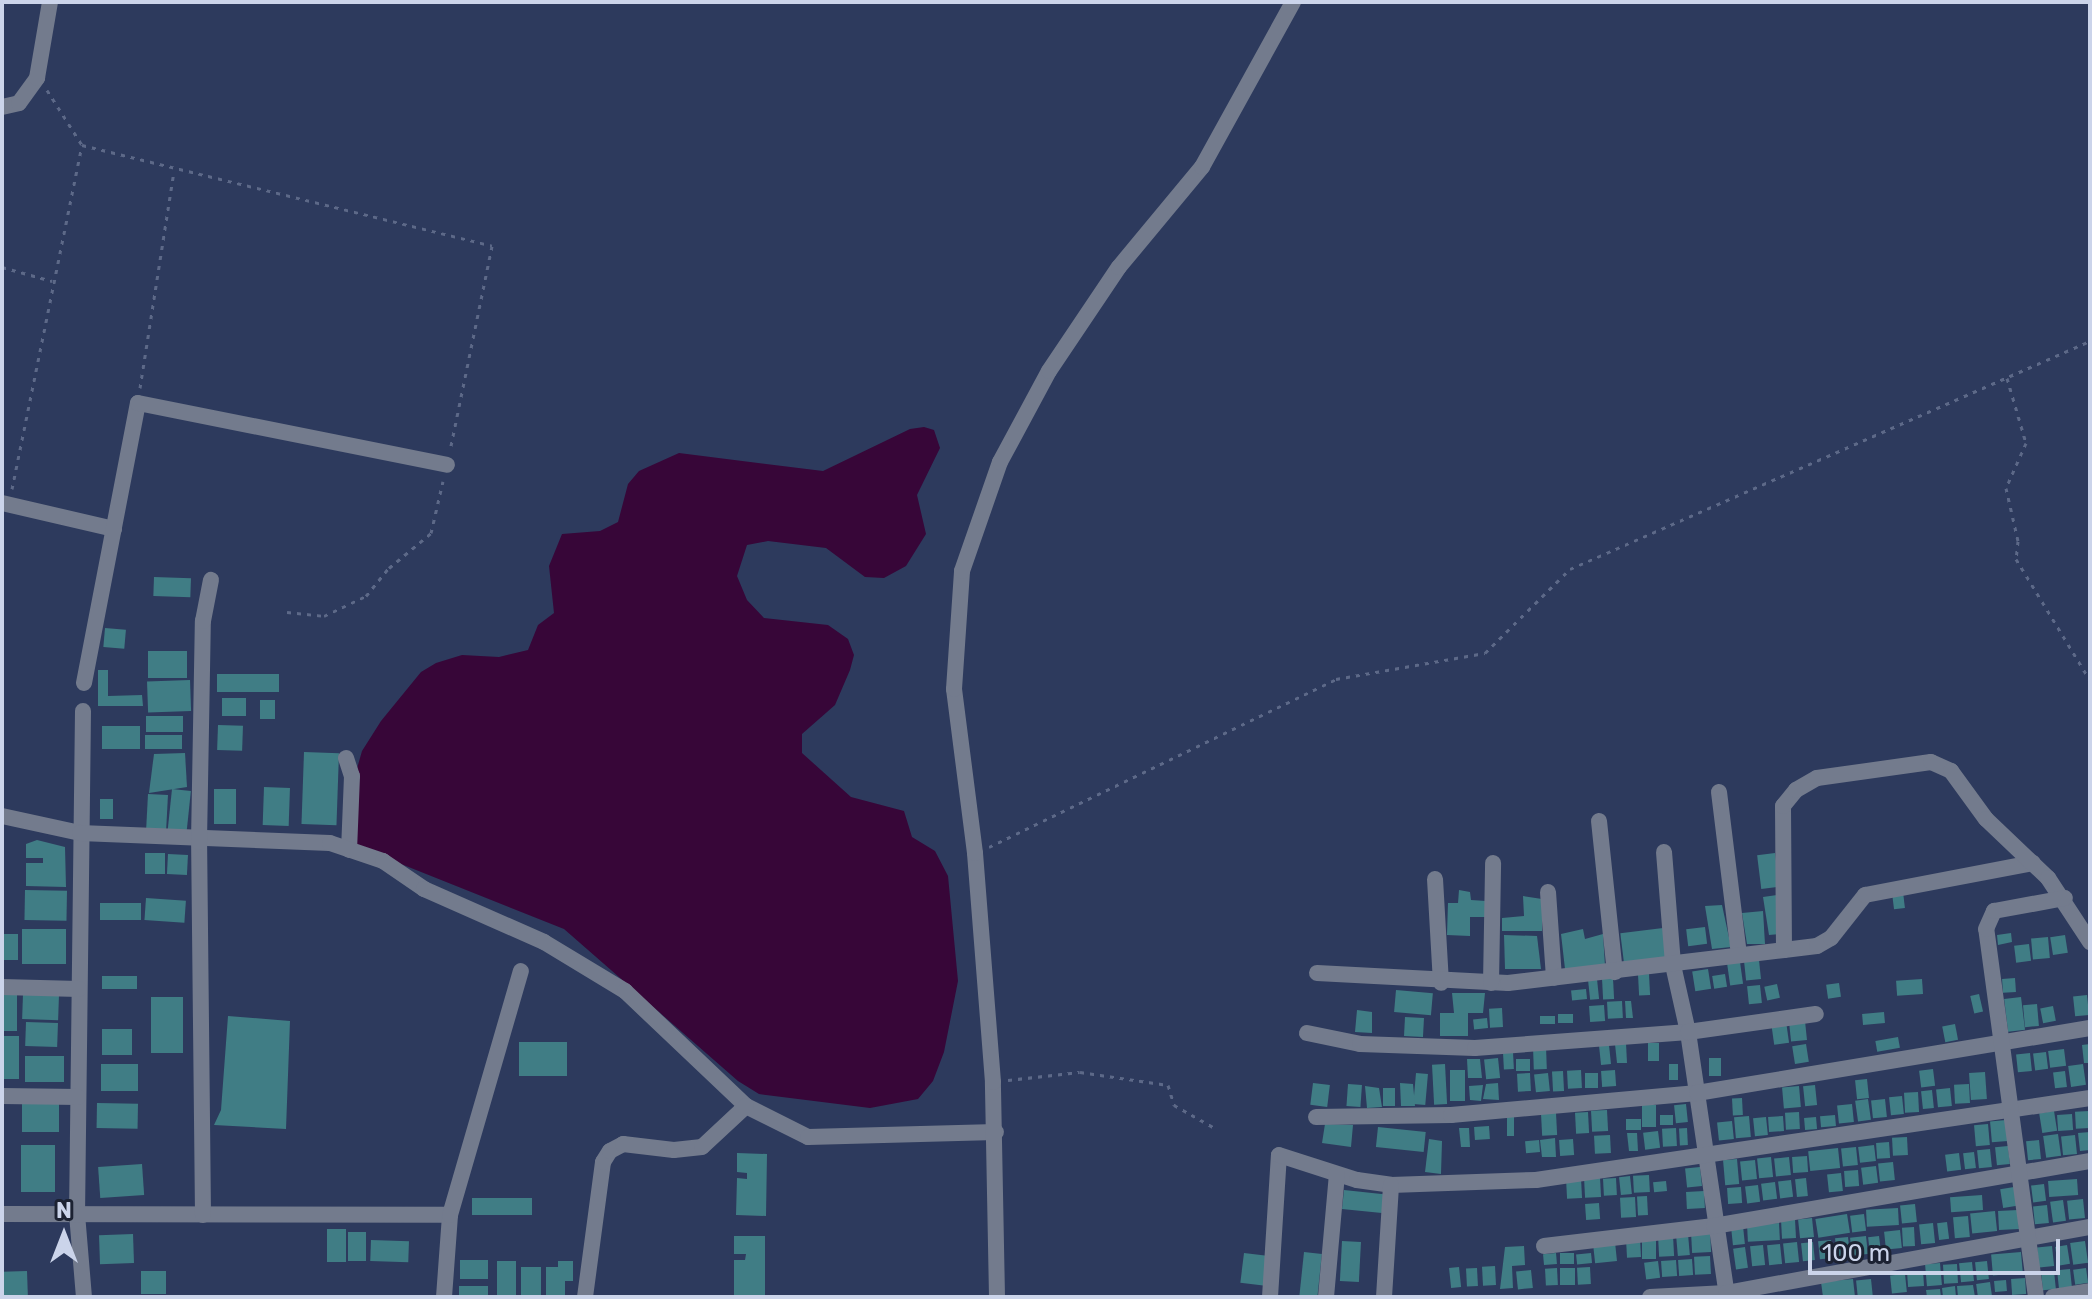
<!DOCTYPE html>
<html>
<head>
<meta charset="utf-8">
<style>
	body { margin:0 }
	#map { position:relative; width:2092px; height:1299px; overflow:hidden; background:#2d3a5d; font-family:Rubik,sans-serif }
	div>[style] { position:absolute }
	.water>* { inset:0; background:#370638 }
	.building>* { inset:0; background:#407d85; transform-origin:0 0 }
	.path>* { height:3px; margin-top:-1.5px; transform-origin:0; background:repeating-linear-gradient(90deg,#5d6988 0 4px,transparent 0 10px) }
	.street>* { height:16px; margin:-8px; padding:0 8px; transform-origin:8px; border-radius:8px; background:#737b8d }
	span { translate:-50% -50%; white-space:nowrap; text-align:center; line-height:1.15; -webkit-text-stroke:8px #1c2232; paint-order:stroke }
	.frame { position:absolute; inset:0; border:4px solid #cbd4ea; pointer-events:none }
	.north { position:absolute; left:24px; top:1195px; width:80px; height:80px; -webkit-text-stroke:6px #1c2232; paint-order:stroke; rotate:0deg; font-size:22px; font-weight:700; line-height:32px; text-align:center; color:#cbd4ea }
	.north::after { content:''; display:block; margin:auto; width:28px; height:36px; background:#cbd4ea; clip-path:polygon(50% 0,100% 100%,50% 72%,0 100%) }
	.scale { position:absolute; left:1808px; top:1239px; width:252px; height:36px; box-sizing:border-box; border:4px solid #cbd4ea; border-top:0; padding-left:10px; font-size:24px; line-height:28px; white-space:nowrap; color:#cbd4ea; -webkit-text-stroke:6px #1c2232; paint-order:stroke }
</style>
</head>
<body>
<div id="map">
	<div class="water">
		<i style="clip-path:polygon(924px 427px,934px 430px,940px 448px,917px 495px,926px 534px,906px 566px,884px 578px,865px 577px,826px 548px,768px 541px,747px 545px,737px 576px,747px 600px,764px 618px,828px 625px,848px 639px,854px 655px,850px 670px,835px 705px,802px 734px,802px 753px,851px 797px,904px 811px,912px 837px,935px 851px,948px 876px,958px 981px,944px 1052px,933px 1081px,918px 1099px,870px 1108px,759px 1094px,738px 1081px,564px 929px,356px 846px,352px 786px,362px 751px,381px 721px,421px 672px,436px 663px,462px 655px,499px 657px,528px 650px,538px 625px,554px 613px,549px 566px,562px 534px,600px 531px,618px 522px,628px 484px,639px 471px,679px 453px,823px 471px,910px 429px)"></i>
	</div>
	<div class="building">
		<i style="left:154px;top:577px;width:37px;height:19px;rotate:2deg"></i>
		<i style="left:105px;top:628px;width:21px;height:19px;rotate:5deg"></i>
		<i style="left:148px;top:651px;width:39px;height:27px"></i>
		<i style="clip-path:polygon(98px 670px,108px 670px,108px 696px,142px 695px,143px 706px,98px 706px)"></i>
		<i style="left:217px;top:674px;width:62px;height:18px"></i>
		<i style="left:190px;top:680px;width:31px;height:43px;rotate:88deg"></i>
		<i style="left:222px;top:698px;width:24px;height:18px"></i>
		<i style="left:260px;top:700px;width:15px;height:19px"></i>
		<i style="left:183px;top:716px;width:16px;height:37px;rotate:90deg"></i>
		<i style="left:218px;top:725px;width:25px;height:25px;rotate:2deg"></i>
		<i style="left:102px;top:726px;width:38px;height:23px"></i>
		<i style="left:145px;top:735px;width:37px;height:14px"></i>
		<i style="left:304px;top:752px;width:35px;height:72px;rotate:2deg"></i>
		<i style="clip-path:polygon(185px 753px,187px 787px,149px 793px,154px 754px)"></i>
		<i style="left:264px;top:787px;width:26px;height:38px;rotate:2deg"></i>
		<i style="left:172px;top:789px;width:19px;height:46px;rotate:6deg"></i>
		<i style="left:214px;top:789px;width:22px;height:35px"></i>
		<i style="left:148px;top:794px;width:20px;height:38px;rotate:3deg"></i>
		<i style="left:100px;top:799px;width:13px;height:20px"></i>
		<i style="clip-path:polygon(37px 840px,65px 847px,66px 887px,26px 886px,26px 863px,43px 863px,43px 858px,26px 858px,26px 844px)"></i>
		<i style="left:145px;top:853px;width:20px;height:21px"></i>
		<i style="left:1775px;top:853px;width:34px;height:18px;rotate:83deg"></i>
		<i style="left:168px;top:854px;width:20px;height:20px;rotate:3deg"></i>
		<i style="left:25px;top:890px;width:42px;height:30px;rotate:1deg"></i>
		<i style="clip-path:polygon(1459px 890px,1470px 892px,1471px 900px,1486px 901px,1485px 917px,1470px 917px,1470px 936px,1447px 935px,1448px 903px,1458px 903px)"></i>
		<i style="left:1903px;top:892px;width:16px;height:11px;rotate:83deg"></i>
		<i style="clip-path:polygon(1777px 895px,1781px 934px,1769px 935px,1763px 897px)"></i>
		<i style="clip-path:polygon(1523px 896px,1542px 899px,1542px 931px,1502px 931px,1502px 918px,1524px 916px)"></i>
		<i style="left:146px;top:898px;width:40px;height:22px;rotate:4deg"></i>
		<i style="left:100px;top:903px;width:41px;height:17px"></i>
		<i style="clip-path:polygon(1722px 905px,1731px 947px,1712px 949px,1705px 906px)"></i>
		<i style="clip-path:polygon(1763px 911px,1765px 944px,1747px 944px,1742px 913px)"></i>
		<i style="left:1705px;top:927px;width:17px;height:19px;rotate:83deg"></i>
		<i style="left:1663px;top:928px;width:31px;height:43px;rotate:83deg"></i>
		<i style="left:66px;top:929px;width:35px;height:44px;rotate:90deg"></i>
		<i style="clip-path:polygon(1583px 929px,1585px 939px,1603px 934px,1605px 966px,1565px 969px,1561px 934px)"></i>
		<i style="clip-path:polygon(2011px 933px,2012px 942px,1998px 945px,1997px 935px)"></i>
		<i style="left:2px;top:934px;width:16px;height:26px"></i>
		<i style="clip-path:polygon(1504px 935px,1537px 936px,1541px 969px,1505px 969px)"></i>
		<i style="left:2065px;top:935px;width:18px;height:15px;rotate:81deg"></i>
		<i style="left:2048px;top:937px;width:21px;height:17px;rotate:85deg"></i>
		<i style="left:2029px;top:944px;width:17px;height:15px;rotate:83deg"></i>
		<i style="left:1759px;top:960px;width:19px;height:15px;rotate:84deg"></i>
		<i style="left:1740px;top:962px;width:22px;height:13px;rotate:82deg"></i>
		<i style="left:1708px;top:969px;width:20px;height:16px;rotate:81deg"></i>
		<i style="left:1649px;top:974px;width:21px;height:11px;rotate:87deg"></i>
		<i style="left:1725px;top:974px;width:13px;height:13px;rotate:81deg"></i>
		<i style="left:102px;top:976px;width:35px;height:13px"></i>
		<i style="left:1613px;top:978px;width:21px;height:11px;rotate:87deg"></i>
		<i style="left:2015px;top:978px;width:14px;height:13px;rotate:86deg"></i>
		<i style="left:1597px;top:979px;width:20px;height:9px;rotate:84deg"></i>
		<i style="left:1922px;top:979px;width:15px;height:26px;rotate:86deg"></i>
		<i style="left:1839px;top:983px;width:14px;height:13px;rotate:82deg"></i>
		<i style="left:1777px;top:984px;width:14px;height:13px;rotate:78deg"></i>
		<i style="left:1760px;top:985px;width:18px;height:13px;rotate:84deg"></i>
		<i style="left:1586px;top:989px;width:10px;height:15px;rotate:84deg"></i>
		<i style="left:1396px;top:990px;width:37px;height:22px;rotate:5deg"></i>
		<i style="left:2px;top:991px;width:15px;height:40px"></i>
		<i style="clip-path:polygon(1452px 993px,1485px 993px,1483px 1013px,1468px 1013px,1468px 1036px,1440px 1036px,1440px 1013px,1454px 1013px)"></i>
		<i style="left:23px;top:994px;width:36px;height:25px;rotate:2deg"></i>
		<i style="left:1979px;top:994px;width:18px;height:9px;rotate:77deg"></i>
		<i style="left:2087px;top:995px;width:20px;height:14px;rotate:84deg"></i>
		<i style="left:151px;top:997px;width:32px;height:56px"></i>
		<i style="left:2021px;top:997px;width:33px;height:17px;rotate:83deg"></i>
		<i style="left:1622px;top:1001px;width:17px;height:15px;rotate:87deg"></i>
		<i style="clip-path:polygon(1625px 1001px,1631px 1001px,1633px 1018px,1626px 1018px)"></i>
		<i style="left:2037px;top:1004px;width:22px;height:14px;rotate:85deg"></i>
		<i style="left:1604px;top:1005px;width:16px;height:15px;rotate:86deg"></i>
		<i style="left:2053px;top:1006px;width:15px;height:13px;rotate:79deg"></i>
		<i style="left:1502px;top:1008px;width:19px;height:13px;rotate:87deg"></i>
		<i style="clip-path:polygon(1357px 1010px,1372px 1012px,1372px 1033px,1355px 1032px)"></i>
		<i style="left:1884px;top:1012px;width:11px;height:22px;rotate:85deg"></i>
		<i style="left:1573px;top:1014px;width:9px;height:15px;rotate:90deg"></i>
		<i style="clip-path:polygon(228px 1016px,290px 1021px,286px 1129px,214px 1125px,221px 1110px)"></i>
		<i style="left:1540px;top:1016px;width:15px;height:8px"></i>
		<i style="left:1405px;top:1017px;width:19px;height:19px;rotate:3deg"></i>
		<i style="left:1487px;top:1018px;width:10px;height:14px;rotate:84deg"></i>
		<i style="left:1786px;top:1021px;width:22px;height:15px;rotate:82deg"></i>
		<i style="left:1805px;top:1021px;width:19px;height:16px;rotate:84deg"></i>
		<i style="left:26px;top:1022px;width:32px;height:24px;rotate:2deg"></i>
		<i style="left:1955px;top:1024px;width:16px;height:13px;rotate:79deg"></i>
		<i style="left:102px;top:1029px;width:30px;height:26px"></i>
		<i style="left:2px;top:1036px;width:17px;height:43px"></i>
		<i style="left:1898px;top:1037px;width:11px;height:23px;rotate:80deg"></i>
		<i style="left:519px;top:1042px;width:48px;height:34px"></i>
		<i style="clip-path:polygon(1626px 1043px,1627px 1063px,1617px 1063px,1615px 1044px)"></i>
		<i style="left:1648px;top:1043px;width:11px;height:18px"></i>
		<i style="left:1806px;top:1044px;width:18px;height:14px;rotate:81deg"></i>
		<i style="clip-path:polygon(2090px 1044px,2090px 1063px,2084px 1063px,2082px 1045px)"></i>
		<i style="left:1609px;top:1045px;width:19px;height:10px;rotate:84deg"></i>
		<i style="left:1546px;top:1046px;width:23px;height:13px;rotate:88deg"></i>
		<i style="left:2064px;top:1049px;width:17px;height:16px;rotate:83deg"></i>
		<i style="left:1513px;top:1052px;width:17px;height:10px;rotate:87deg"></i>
		<i style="left:2046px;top:1052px;width:17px;height:13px;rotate:83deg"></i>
		<i style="left:2030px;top:1053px;width:18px;height:14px;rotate:84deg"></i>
		<i style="left:25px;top:1056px;width:39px;height:26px"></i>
		<i style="left:1498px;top:1058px;width:20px;height:14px;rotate:84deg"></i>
		<i style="left:1709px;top:1058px;width:12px;height:18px"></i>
		<i style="clip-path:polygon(1467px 1059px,1480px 1059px,1482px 1078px,1468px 1078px)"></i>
		<i style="left:1516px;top:1059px;width:14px;height:12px"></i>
		<i style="left:101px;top:1064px;width:37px;height:27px"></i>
		<i style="left:1445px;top:1064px;width:40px;height:13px;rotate:87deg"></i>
		<i style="left:1669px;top:1064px;width:9px;height:16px"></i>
		<i style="left:2083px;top:1064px;width:21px;height:15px;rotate:82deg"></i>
		<i style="left:1933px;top:1069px;width:17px;height:14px;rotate:83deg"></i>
		<i style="left:1450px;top:1070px;width:15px;height:31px"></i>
		<i style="left:1581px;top:1070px;width:18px;height:14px;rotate:87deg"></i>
		<i style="left:1615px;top:1070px;width:16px;height:14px;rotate:86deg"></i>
		<i style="left:1563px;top:1071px;width:20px;height:11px;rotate:87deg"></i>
		<i style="left:2065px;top:1071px;width:16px;height:12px;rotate:83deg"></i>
		<i style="left:1985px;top:1072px;width:27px;height:16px;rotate:86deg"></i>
		<i style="left:1416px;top:1073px;width:12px;height:31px;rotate:5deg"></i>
		<i style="left:1530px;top:1073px;width:18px;height:13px;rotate:87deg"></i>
		<i style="left:1548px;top:1073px;width:18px;height:14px;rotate:84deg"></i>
		<i style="left:1598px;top:1073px;width:15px;height:13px;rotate:90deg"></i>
		<i style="left:1867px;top:1079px;width:19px;height:12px;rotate:84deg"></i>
		<i style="left:1313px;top:1083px;width:17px;height:22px;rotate:7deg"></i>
		<i style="clip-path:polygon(1400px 1083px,1413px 1084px,1415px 1106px,1401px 1106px)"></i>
		<i style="clip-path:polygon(1498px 1083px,1499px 1100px,1483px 1099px,1486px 1084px)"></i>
		<i style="left:1348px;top:1084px;width:14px;height:22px;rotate:4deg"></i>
		<i style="left:1969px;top:1084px;width:19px;height:15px;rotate:87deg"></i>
		<i style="clip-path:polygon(1483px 1085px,1481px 1101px,1470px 1100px,1469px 1086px)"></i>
		<i style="left:1815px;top:1085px;width:20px;height:12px;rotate:84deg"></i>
		<i style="clip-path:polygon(1365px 1086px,1379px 1088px,1382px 1107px,1367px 1108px)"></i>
		<i style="left:1799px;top:1086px;width:21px;height:17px;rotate:85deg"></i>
		<i style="left:1383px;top:1088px;width:12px;height:18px"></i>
		<i style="left:1950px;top:1088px;width:18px;height:14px;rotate:84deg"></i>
		<i style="left:1932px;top:1090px;width:18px;height:11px;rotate:84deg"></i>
		<i style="left:1918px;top:1092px;width:20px;height:14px;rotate:87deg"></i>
		<i style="left:1902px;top:1096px;width:18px;height:13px;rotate:84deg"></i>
		<i style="left:1742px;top:1098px;width:17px;height:10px;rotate:87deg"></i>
		<i style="left:1868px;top:1099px;width:21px;height:13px;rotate:82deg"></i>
		<i style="left:1885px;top:1099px;width:18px;height:14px;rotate:84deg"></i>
		<i style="left:22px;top:1103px;width:37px;height:29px"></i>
		<i style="left:97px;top:1103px;width:41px;height:25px;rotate:1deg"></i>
		<i style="left:1686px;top:1104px;width:18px;height:12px;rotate:84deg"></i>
		<i style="left:1852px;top:1104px;width:18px;height:15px;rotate:84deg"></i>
		<i style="left:1642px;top:1105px;width:14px;height:22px"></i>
		<i style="left:1607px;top:1110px;width:21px;height:16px;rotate:87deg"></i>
		<i style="left:2054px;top:1111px;width:20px;height:15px;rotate:81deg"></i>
		<i style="left:2089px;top:1111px;width:17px;height:14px;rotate:87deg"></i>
		<i style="left:1588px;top:1112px;width:21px;height:13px;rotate:87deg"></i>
		<i style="left:1799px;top:1112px;width:17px;height:14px;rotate:87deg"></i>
		<i style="left:1556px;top:1113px;width:22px;height:15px;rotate:87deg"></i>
		<i style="left:2072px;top:1114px;width:16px;height:15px;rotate:86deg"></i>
		<i style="left:1673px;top:1115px;width:10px;height:13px;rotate:90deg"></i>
		<i style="left:1835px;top:1115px;width:11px;height:15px;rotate:85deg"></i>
		<i style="left:1507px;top:1116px;width:7px;height:20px"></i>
		<i style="left:1749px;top:1116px;width:21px;height:15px;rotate:85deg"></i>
		<i style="left:1783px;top:1116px;width:15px;height:15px;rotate:86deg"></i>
		<i style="left:1766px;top:1117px;width:18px;height:13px;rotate:84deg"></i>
		<i style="left:1816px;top:1117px;width:12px;height:12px;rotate:85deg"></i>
		<i style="left:1641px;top:1119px;width:11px;height:15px;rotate:90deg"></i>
		<i style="left:2006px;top:1120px;width:21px;height:16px;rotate:85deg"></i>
		<i style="left:1732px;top:1121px;width:18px;height:15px;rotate:84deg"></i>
		<i style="clip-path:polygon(1325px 1124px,1353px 1125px,1351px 1147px,1322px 1143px)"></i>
		<i style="left:1988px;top:1124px;width:21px;height:14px;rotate:85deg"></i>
		<i style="left:1489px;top:1126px;width:13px;height:15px;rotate:86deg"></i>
		<i style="left:1378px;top:1127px;width:48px;height:20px;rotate:6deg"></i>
		<i style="clip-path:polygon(1459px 1128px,1469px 1128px,1470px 1147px,1461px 1147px)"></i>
		<i style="left:1676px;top:1128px;width:18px;height:14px;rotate:87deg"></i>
		<i style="left:1687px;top:1128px;width:17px;height:8px;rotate:87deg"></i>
		<i style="left:1658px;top:1131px;width:17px;height:15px;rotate:83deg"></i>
		<i style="clip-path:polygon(2090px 1132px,2090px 1150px,2080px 1151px,2078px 1133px)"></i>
		<i style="clip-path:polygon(1627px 1133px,1637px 1133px,1638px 1151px,1629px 1151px)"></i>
		<i style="left:2058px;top:1134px;width:22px;height:15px;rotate:82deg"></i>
		<i style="left:1610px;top:1135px;width:18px;height:16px;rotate:87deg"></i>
		<i style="left:2075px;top:1135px;width:19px;height:14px;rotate:84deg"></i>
		<i style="left:1907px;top:1137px;width:18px;height:15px;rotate:87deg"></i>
		<i style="clip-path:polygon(1555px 1138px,1556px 1157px,1542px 1157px,1540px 1140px)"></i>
		<i style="clip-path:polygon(1429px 1139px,1442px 1141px,1441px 1174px,1425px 1172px)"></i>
		<i style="left:1573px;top:1139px;width:16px;height:14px;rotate:86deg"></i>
		<i style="left:1539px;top:1140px;width:12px;height:14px;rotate:85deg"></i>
		<i style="left:2039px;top:1140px;width:19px;height:13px;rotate:84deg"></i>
		<i style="left:1889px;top:1142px;width:16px;height:13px;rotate:86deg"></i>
		<i style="left:21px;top:1145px;width:34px;height:47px"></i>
		<i style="left:1874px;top:1145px;width:16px;height:16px;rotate:83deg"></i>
		<i style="left:2008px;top:1146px;width:18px;height:13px;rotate:84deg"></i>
		<i style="left:1856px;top:1147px;width:18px;height:15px;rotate:84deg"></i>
		<i style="left:1838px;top:1148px;width:20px;height:30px;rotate:84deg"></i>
		<i style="left:1990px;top:1149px;width:18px;height:13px;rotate:84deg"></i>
		<i style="left:1974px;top:1152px;width:16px;height:11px;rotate:83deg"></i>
		<i style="clip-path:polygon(737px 1153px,767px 1154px,766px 1216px,736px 1215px,737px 1178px,747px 1179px,747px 1173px,737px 1172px)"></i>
		<i style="left:1959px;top:1153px;width:17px;height:14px;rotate:83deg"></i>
		<i style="left:1807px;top:1156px;width:16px;height:15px;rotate:86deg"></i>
		<i style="left:1771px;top:1157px;width:20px;height:14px;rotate:84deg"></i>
		<i style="left:1789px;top:1157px;width:18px;height:15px;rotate:84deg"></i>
		<i style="left:1737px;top:1159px;width:25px;height:14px;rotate:85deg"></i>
		<i style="left:1755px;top:1160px;width:19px;height:15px;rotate:84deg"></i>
		<i style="left:1893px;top:1162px;width:18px;height:15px;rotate:84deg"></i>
		<i style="left:142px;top:1164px;width:31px;height:44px;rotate:86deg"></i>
		<i style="left:1876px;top:1166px;width:17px;height:15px;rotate:83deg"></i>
		<i style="left:1700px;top:1167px;width:19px;height:15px;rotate:84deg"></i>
		<i style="left:1858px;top:1170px;width:16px;height:14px;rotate:86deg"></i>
		<i style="left:1841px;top:1173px;width:18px;height:14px;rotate:84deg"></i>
		<i style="left:1649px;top:1175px;width:17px;height:16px;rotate:87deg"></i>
		<i style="left:1630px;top:1176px;width:18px;height:11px;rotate:84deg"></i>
		<i style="left:1600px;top:1177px;width:20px;height:16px;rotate:87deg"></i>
		<i style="left:1581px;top:1178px;width:20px;height:15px;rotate:87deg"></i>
		<i style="left:1616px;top:1178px;width:17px;height:13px;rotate:87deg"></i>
		<i style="left:1806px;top:1178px;width:18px;height:11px;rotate:84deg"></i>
		<i style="left:2077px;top:1179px;width:16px;height:29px;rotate:86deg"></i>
		<i style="left:1791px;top:1180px;width:17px;height:13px;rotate:83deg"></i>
		<i style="left:1666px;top:1181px;width:10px;height:13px;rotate:84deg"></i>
		<i style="left:1775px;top:1182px;width:17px;height:14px;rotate:83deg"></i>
		<i style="left:2044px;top:1184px;width:17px;height:13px;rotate:83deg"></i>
		<i style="left:1758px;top:1185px;width:17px;height:13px;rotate:83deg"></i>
		<i style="left:1741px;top:1187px;width:16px;height:14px;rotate:86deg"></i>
		<i style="left:2014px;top:1187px;width:19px;height:14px;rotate:81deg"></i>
		<i style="left:1344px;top:1190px;width:40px;height:19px;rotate:6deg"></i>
		<i style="left:1704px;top:1191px;width:17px;height:18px;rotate:87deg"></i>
		<i style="left:1982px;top:1195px;width:15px;height:32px;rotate:86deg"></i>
		<i style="left:1647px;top:1196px;width:19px;height:10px;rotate:87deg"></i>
		<i style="left:1635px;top:1197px;width:20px;height:15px;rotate:87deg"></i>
		<i style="left:472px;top:1198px;width:60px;height:17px"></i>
		<i style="left:2083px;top:1199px;width:19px;height:16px;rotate:84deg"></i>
		<i style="left:2063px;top:1200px;width:21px;height:13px;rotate:82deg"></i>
		<i style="left:1599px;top:1203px;width:16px;height:14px;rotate:86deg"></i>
		<i style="left:1915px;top:1204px;width:18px;height:15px;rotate:84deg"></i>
		<i style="left:2047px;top:1205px;width:18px;height:14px;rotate:84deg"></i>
		<i style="left:1898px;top:1208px;width:17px;height:32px;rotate:87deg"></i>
		<i style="left:2018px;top:1210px;width:19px;height:20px;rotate:87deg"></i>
		<i style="left:1995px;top:1211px;width:20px;height:25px;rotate:84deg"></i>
		<i style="left:1847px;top:1214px;width:19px;height:32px;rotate:81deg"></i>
		<i style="left:1864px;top:1214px;width:17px;height:14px;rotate:83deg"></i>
		<i style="left:1968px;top:1216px;width:21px;height:15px;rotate:85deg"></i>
		<i style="left:1812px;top:1218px;width:19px;height:14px;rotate:84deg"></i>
		<i style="left:1795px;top:1219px;width:19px;height:14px;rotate:87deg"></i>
		<i style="left:1947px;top:1222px;width:17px;height:10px;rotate:83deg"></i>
		<i style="left:1779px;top:1223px;width:17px;height:32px;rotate:87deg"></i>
		<i style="left:1933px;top:1223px;width:20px;height:14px;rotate:84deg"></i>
		<i style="left:1743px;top:1226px;width:18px;height:12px;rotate:84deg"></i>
		<i style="left:1914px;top:1227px;width:19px;height:12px;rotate:87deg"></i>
		<i style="left:327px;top:1229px;width:19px;height:33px"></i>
		<i style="left:1900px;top:1230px;width:18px;height:16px;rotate:84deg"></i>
		<i style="left:1710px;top:1231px;width:21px;height:19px;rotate:87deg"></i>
		<i style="left:348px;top:1232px;width:18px;height:29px"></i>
		<i style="left:133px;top:1234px;width:29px;height:34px;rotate:88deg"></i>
		<i style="left:1688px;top:1234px;width:21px;height:12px;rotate:85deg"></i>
		<i style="left:1673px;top:1235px;width:21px;height:15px;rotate:87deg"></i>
		<i style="clip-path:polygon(734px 1236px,765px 1236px,765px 1295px,734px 1295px,734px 1260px,745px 1260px,746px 1254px,734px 1254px)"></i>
		<i style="left:1642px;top:1236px;width:14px;height:23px"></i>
		<i style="left:1866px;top:1236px;width:18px;height:16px;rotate:84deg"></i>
		<i style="left:1879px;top:1236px;width:16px;height:11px;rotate:83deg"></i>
		<i style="left:1848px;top:1237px;width:18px;height:13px;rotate:84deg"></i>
		<i style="left:1640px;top:1238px;width:19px;height:14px;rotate:87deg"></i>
		<i style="left:371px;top:1240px;width:38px;height:21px;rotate:2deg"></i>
		<i style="left:1831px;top:1240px;width:18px;height:13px;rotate:84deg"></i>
		<i style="left:1342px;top:1241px;width:19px;height:40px;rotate:3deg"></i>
		<i style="left:2085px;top:1241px;width:22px;height:15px;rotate:82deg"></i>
		<i style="left:1615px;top:1242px;width:19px;height:22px;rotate:84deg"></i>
		<i style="left:1797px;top:1242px;width:20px;height:14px;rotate:84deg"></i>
		<i style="left:1813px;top:1242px;width:18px;height:12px;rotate:84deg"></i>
		<i style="left:1780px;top:1244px;width:20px;height:13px;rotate:84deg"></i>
		<i style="left:1763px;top:1245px;width:20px;height:13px;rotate:84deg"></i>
		<i style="left:2067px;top:1245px;width:19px;height:12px;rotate:81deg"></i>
		<i style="clip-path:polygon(1524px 1246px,1525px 1265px,1512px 1266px,1513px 1288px,1500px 1289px,1505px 1247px)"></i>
		<i style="left:2052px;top:1246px;width:20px;height:15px;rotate:84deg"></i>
		<i style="left:1745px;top:1247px;width:21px;height:12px;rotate:82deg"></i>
		<i style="left:1304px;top:1252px;width:18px;height:45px;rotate:6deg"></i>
		<i style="left:2021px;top:1252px;width:21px;height:30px;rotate:85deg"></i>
		<i style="left:1244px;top:1253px;width:23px;height:30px;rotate:7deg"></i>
		<i style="left:1556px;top:1253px;width:11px;height:13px;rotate:85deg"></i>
		<i style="left:1574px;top:1253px;width:11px;height:14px;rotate:90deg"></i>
		<i style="left:1591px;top:1253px;width:10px;height:15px;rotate:84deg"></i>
		<i style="left:1710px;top:1256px;width:18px;height:16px;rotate:87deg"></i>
		<i style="left:1692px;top:1259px;width:16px;height:14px;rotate:86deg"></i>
		<i style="left:460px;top:1260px;width:28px;height:19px"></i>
		<i style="left:1676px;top:1260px;width:16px;height:15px;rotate:86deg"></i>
		<i style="left:497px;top:1261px;width:19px;height:36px"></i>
		<i style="clip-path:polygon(558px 1261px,573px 1261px,573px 1281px,565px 1281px,565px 1297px,546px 1297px,546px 1267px,558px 1267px)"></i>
		<i style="left:1658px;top:1261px;width:17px;height:14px;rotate:83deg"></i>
		<i style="left:1987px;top:1261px;width:18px;height:12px;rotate:84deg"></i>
		<i style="left:1972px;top:1262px;width:19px;height:13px;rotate:84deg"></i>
		<i style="left:1940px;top:1263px;width:22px;height:15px;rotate:85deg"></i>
		<i style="left:1957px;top:1264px;width:19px;height:14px;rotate:87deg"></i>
		<i style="left:1495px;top:1266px;width:19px;height:13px;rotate:87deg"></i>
		<i style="left:521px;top:1267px;width:20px;height:30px"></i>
		<i style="left:1459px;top:1267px;width:20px;height:10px;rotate:84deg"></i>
		<i style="left:1590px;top:1267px;width:17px;height:13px;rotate:87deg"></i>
		<i style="left:1477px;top:1268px;width:18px;height:11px;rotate:87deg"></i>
		<i style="left:1557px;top:1268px;width:17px;height:12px;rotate:87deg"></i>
		<i style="left:1560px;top:1268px;width:15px;height:17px"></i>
		<i style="left:2086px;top:1268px;width:15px;height:13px;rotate:82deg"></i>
		<i style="left:2070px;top:1269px;width:18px;height:13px;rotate:84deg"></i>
		<i style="left:1531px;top:1270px;width:18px;height:15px;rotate:84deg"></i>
		<i style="left:27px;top:1271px;width:26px;height:25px;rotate:88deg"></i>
		<i style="left:141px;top:1271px;width:25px;height:23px"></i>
		<i style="left:1923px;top:1271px;width:15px;height:16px;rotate:86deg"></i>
		<i style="left:2054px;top:1271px;width:18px;height:13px;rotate:84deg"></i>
		<i style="left:1905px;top:1274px;width:18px;height:15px;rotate:84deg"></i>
		<i style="left:2025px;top:1278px;width:16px;height:14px;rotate:86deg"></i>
		<i style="clip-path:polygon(1853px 1279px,1855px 1297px,1823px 1297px,1821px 1282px)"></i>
		<i style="left:1871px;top:1279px;width:18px;height:15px;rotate:84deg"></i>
		<i style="left:2006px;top:1280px;width:11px;height:12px;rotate:85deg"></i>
		<i style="left:1990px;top:1282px;width:15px;height:14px;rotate:82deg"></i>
		<i style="clip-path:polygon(1973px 1285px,1975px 1297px,1958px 1297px,1957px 1286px)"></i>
		<i style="left:459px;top:1286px;width:29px;height:11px"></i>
		<i style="clip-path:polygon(1955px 1286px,1956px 1297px,1943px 1297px,1942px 1288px)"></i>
		<i style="clip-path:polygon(1940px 1289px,1941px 1297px,1927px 1297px,1926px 1290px)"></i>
	</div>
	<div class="path">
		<i style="left:47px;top:90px;width:65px;rotate:57.5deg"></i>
		<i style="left:82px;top:145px;width:422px;rotate:13.8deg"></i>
		<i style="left:492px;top:246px;width:208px;rotate:101.6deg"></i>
		<i style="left:2px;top:267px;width:52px;rotate:15.6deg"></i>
		<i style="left:2007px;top:378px;width:68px;rotate:73.7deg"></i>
		<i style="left:2026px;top:443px;width:49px;rotate:114deg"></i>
		<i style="left:2006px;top:488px;width:54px;rotate:77.2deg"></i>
		<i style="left:2018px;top:541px;width:18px;rotate:96deg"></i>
		<i style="left:2016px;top:559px;width:142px;rotate:58.6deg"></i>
		<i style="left:140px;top:388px;width:220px;rotate:-81.1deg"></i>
		<i style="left:12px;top:489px;width:351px;rotate:-78.5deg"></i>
		<i style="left:287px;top:612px;width:37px;rotate:6deg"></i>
		<i style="left:324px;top:616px;width:47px;rotate:-25.5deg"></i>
		<i style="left:366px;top:596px;width:36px;rotate:-51deg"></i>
		<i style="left:389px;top:568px;width:55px;rotate:-39.8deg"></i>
		<i style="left:431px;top:533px;width:53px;rotate:-77deg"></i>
		<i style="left:989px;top:847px;width:386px;rotate:-25.8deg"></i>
		<i style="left:1336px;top:679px;width:151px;rotate:-9.9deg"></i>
		<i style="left:1485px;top:653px;width:120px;rotate:-44.7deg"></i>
		<i style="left:1570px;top:569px;width:568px;rotate:-23.68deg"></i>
		<i style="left:1008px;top:1080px;width:72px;rotate:-6.3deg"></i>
		<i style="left:1080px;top:1072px;width:89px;rotate:8.4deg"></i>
		<i style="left:1168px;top:1085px;width:21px;rotate:73deg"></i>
		<i style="left:1174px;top:1105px;width:45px;rotate:29.4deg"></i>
	</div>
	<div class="street">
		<i style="left:2px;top:107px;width:17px;rotate:-13deg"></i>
		<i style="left:19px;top:103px;width:31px;rotate:-54deg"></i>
		<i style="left:37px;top:78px;width:77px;rotate:-80.3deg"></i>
		<i style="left:2px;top:503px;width:115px;rotate:13.1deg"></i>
		<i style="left:84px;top:683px;width:285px;rotate:-79.1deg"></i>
		<i style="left:138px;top:403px;width:315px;rotate:11.3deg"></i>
		<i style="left:83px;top:711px;width:503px;rotate:90.68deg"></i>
		<i style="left:77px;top:1214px;width:83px;rotate:85.2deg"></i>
		<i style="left:346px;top:758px;width:19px;rotate:72deg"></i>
		<i style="left:352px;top:776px;width:74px;rotate:92.3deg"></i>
		<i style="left:1719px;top:792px;width:164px;rotate:83deg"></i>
		<i style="left:2px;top:816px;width:80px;rotate:12.3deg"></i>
		<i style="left:80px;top:833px;width:250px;rotate:2.3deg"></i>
		<i style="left:330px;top:843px;width:56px;rotate:18.8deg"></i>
		<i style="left:383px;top:861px;width:50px;rotate:34.3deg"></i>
		<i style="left:424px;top:889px;width:131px;rotate:23.8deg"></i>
		<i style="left:544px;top:942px;width:95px;rotate:31.2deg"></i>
		<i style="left:625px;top:991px;width:167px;rotate:43.5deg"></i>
		<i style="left:746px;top:1106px;width:69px;rotate:26.6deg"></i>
		<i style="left:808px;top:1137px;width:188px;rotate:-1.5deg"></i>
		<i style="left:1599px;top:821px;width:152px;rotate:84deg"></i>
		<i style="left:1664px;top:852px;width:113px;rotate:85.4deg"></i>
		<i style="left:1673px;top:965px;width:69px;rotate:77.4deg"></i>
		<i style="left:1688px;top:1032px;width:268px;rotate:81.6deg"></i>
		<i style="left:1435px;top:879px;width:104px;rotate:86.7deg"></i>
		<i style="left:1548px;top:892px;width:86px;rotate:86deg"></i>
		<i style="left:1784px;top:950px;width:33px;rotate:-7deg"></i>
		<i style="left:1817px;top:946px;width:16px;rotate:-30deg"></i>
		<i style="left:1831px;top:938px;width:55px;rotate:-51.7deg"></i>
		<i style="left:1865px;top:895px;width:171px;rotate:-10.8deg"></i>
		<i style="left:1317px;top:973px;width:191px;rotate:3deg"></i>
		<i style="left:1508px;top:983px;width:278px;rotate:-6.8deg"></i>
		<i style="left:1784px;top:950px;width:144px;rotate:-90.4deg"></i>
		<i style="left:1783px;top:806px;width:21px;rotate:-51deg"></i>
		<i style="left:1796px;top:790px;width:24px;rotate:-30deg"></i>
		<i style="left:1817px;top:778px;width:115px;rotate:-8deg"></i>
		<i style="left:1931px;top:762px;width:22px;rotate:24deg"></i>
		<i style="left:1951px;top:771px;width:59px;rotate:53.9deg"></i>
		<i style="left:1986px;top:819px;width:86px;rotate:43.6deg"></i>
		<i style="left:2048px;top:878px;width:77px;rotate:56.7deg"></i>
		<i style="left:1491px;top:983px;width:120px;rotate:-89deg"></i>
		<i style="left:2px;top:987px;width:77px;rotate:1.5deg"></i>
		<i style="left:1307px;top:1033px;width:54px;rotate:11.7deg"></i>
		<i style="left:1360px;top:1044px;width:115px;rotate:2deg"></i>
		<i style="left:1475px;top:1048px;width:214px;rotate:-4.3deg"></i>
		<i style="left:1688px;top:1032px;width:129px;rotate:-8deg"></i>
		<i style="left:2px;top:1096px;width:76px;rotate:0.8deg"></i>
		<i style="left:1316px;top:1117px;width:135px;rotate:-0.8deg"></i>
		<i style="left:1451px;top:1115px;width:247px;rotate:-5.1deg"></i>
		<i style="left:1697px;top:1093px;width:398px;rotate:-9.4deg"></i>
		<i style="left:2px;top:1214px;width:448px;rotate:0.1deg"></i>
		<i style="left:203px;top:1215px;width:373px;rotate:-90.6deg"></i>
		<i style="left:199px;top:842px;width:221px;rotate:-89deg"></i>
		<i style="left:203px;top:621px;width:42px;rotate:-79deg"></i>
		<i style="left:1544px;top:1246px;width:171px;rotate:-6.7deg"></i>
		<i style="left:1714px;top:1226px;width:382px;rotate:-9.8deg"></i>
		<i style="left:444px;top:1297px;width:82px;rotate:-85.8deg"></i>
		<i style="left:450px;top:1215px;width:254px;rotate:-73.8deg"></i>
		<i style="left:585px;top:1297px;width:136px;rotate:-82.4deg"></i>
		<i style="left:603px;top:1162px;width:13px;rotate:-58deg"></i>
		<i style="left:610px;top:1151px;width:15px;rotate:-28deg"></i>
		<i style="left:623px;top:1144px;width:51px;rotate:6.7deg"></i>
		<i style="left:674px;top:1150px;width:28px;rotate:-6deg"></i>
		<i style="left:702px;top:1147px;width:60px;rotate:-43deg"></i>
		<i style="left:997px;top:1297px;width:215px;rotate:-91.1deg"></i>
		<i style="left:993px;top:1082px;width:230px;rotate:-94.5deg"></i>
		<i style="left:975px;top:853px;width:165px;rotate:-97.3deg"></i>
		<i style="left:954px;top:689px;width:118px;rotate:-86.1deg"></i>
		<i style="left:962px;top:571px;width:115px;rotate:-70.8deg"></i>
		<i style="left:1000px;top:462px;width:103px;rotate:-61.7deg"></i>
		<i style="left:1049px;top:371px;width:125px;rotate:-56.1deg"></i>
		<i style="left:1119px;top:267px;width:130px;rotate:-50.3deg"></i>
		<i style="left:1202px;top:167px;width:188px;rotate:-61.1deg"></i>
		<i style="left:1270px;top:1297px;width:142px;rotate:-86.4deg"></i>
		<i style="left:1279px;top:1155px;width:82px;rotate:17.8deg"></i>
		<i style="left:1357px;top:1180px;width:34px;rotate:8deg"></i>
		<i style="left:1391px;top:1185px;width:145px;rotate:-2deg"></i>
		<i style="left:1536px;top:1180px;width:560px;rotate:-8.42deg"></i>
		<i style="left:1326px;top:1297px;width:123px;rotate:-84.9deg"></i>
		<i style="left:1384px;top:1297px;width:112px;rotate:-86.4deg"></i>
		<i style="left:1650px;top:1297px;width:76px;rotate:-3deg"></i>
		<i style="left:1726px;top:1293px;width:370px;rotate:-10.3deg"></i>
		<i style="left:2036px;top:1297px;width:371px;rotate:-97.7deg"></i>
		<i style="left:1986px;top:929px;width:20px;rotate:-66deg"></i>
		<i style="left:1994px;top:911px;width:72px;rotate:-10.4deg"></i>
		<i style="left:2053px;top:1297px;width:37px;rotate:-9deg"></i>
	</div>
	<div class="frame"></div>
	<div class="north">N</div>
	<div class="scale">100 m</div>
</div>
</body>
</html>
